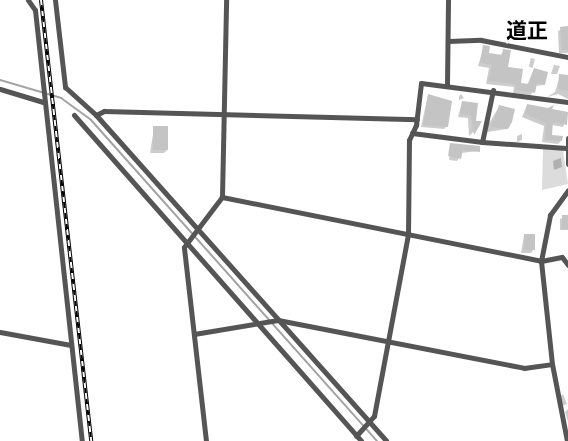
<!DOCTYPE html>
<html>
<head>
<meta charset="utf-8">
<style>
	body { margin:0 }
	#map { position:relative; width:568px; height:441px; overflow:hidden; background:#fff; font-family:Jost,"Noto Sans JP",sans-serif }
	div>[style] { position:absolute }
	.green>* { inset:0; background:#dcdcdc }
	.shadow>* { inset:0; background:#0003; transform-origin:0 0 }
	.stream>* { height:2px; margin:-1px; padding:0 1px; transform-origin:1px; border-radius:1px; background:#a3a3a3 }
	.building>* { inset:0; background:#c4c4c4; transform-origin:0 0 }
	.minor>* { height:5px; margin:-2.5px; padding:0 2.5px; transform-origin:2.5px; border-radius:2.5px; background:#555 }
	.rail>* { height:4px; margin-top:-2px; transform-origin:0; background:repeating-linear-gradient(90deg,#fff 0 5.5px,#000 0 11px); box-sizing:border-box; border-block:1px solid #000 }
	span { translate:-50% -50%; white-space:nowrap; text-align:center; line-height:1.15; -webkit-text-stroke:5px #fff; paint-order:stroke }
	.neighbourhood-label { font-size:21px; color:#000; font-weight:700 }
</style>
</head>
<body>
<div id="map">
	<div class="green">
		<i style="clip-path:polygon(543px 148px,563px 150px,568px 184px,542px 190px)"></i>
	</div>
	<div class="shadow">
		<i style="clip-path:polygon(568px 27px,568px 53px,559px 53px,558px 31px)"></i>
		<i style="clip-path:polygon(484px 46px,487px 54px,500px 56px,504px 50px,506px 68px,519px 84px,527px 85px,534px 69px,544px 85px,535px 86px,531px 95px,513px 93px,514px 87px,486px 84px,489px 68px,478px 66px)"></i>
		<i style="left:531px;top:58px;width:4px;height:9px;rotate:14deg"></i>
		<i style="clip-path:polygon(560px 66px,557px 74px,551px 74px,554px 65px)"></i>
		<i style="clip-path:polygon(560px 76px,568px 77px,568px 99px,558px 94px,547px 97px,555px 92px)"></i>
		<i style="clip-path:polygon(461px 94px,464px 98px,459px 100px,459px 96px)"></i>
		<i style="clip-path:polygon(428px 95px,447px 126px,444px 129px,421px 127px)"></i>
		<i style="clip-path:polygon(462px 102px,477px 104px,475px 122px,480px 122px,479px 127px,469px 136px,468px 118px,458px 117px)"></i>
		<i style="clip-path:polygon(527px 105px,568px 113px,563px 127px,552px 125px,550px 136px,561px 141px,558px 144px,542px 142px,544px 126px,522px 117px)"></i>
		<i style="clip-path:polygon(499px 107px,507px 129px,487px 132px,488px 125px)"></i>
		<i style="clip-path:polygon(154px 128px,167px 150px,164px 153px,150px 153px)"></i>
		<i style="clip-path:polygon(522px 134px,522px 140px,517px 142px,517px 136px)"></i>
		<i style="clip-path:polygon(451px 144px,478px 151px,461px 153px,457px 161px,449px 160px)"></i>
		<i style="clip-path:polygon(561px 158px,562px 167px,554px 170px,553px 161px)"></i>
		<i style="clip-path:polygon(568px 216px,568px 230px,560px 230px,560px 219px)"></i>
		<i style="clip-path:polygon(524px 235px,534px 249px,531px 253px,521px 253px)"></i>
		<i style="clip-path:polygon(563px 394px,567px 404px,562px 406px,561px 396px)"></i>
		<i style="clip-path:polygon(568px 409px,568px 422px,565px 412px)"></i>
	</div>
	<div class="stream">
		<i style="left:0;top:80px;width:64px;rotate:16.4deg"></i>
		<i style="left:61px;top:98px;width:37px;rotate:36deg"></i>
		<i style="left:91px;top:120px;width:430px;rotate:48.3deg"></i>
	</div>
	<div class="building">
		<i style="clip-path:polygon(568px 26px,568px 50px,562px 50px,560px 27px)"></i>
		<i style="clip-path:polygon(483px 45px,490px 46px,489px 53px,502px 55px,503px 49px,511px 50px,508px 67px,523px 69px,521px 83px,529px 84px,534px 68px,548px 72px,545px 85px,537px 83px,535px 93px,516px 90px,516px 84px,488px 81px,492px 65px,480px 63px)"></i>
		<i style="clip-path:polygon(559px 74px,568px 75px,568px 91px,558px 89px)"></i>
		<i style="clip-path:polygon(428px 94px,452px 101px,448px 127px,423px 125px)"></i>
		<i style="clip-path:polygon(462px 101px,478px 103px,476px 121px,482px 121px,474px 135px,471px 115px,460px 114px)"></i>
		<i style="clip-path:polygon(527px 104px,548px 108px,554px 105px,552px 109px,568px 112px,567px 125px,553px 122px,552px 135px,563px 136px,562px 141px,545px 140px,546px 123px,525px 114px)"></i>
		<i style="clip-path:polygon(499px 105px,515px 109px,512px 122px,508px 129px,493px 127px,489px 132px)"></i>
		<i style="left:153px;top:126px;width:15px;height:24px"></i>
		<i style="clip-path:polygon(450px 143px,480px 146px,480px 152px,463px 150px,461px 159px,448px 156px)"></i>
		<i style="left:562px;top:215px;width:6px;height:14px"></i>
		<i style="left:524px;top:234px;width:11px;height:16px"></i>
	</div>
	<div class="minor">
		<i style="left:28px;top:0;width:12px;rotate:55deg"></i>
		<i style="left:35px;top:10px;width:434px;rotate:83.8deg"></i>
		<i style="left:55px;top:0;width:88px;rotate:83.4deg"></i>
		<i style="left:65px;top:87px;width:42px;rotate:42.1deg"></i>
		<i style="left:96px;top:115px;width:9px;rotate:-27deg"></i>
		<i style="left:104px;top:111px;width:313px;rotate:1.5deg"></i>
		<i style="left:448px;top:41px;width:33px;rotate:-2deg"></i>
		<i style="left:481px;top:40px;width:89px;rotate:11.1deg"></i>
		<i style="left:447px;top:84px;width:84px;rotate:-89.3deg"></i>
		<i style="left:0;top:89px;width:45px;rotate:16.8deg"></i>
		<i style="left:493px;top:90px;width:53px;rotate:101.9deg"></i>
		<i style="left:482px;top:142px;width:84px;rotate:4.1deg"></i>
		<i style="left:74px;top:115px;width:434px;rotate:48.6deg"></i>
		<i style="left:96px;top:115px;width:436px;rotate:48.3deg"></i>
		<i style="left:412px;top:133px;width:71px;rotate:7.3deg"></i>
		<i style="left:568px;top:138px;width:26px;rotate:90deg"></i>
		<i style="left:222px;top:197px;width:325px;rotate:11.3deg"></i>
		<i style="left:541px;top:261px;width:21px;rotate:-11deg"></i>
		<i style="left:562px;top:257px;width:10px;rotate:53deg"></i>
		<i style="left:0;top:332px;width:72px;rotate:10.4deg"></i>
		<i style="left:194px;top:334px;width:85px;rotate:-9.5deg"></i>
		<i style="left:278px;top:320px;width:251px;rotate:11deg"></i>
		<i style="left:524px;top:368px;width:28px;rotate:-8deg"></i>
		<i style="left:356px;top:436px;width:27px;rotate:-48deg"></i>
		<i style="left:374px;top:416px;width:184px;rotate:-79.4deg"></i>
		<i style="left:408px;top:235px;width:95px;rotate:-89.4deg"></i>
		<i style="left:409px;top:140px;width:17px;rotate:-65deg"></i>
		<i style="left:416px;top:125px;width:42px;rotate:-83.2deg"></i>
		<i style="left:421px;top:83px;width:148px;rotate:7.4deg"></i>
		<i style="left:206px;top:441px;width:195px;rotate:-96.5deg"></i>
		<i style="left:184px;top:247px;width:63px;rotate:-52.8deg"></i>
		<i style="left:222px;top:197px;width:197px;rotate:-88.8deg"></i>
		<i style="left:567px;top:441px;width:78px;rotate:-101deg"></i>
		<i style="left:552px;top:364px;width:104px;rotate:-96.1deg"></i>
		<i style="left:541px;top:261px;width:47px;rotate:-78.9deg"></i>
		<i style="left:550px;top:215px;width:31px;rotate:-54deg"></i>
	</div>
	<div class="rail">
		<i style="left:41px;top:0;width:444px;rotate:83.5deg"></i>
	</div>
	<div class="neighbourhood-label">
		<span style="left:527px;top:31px">道正</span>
	</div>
</div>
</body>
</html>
